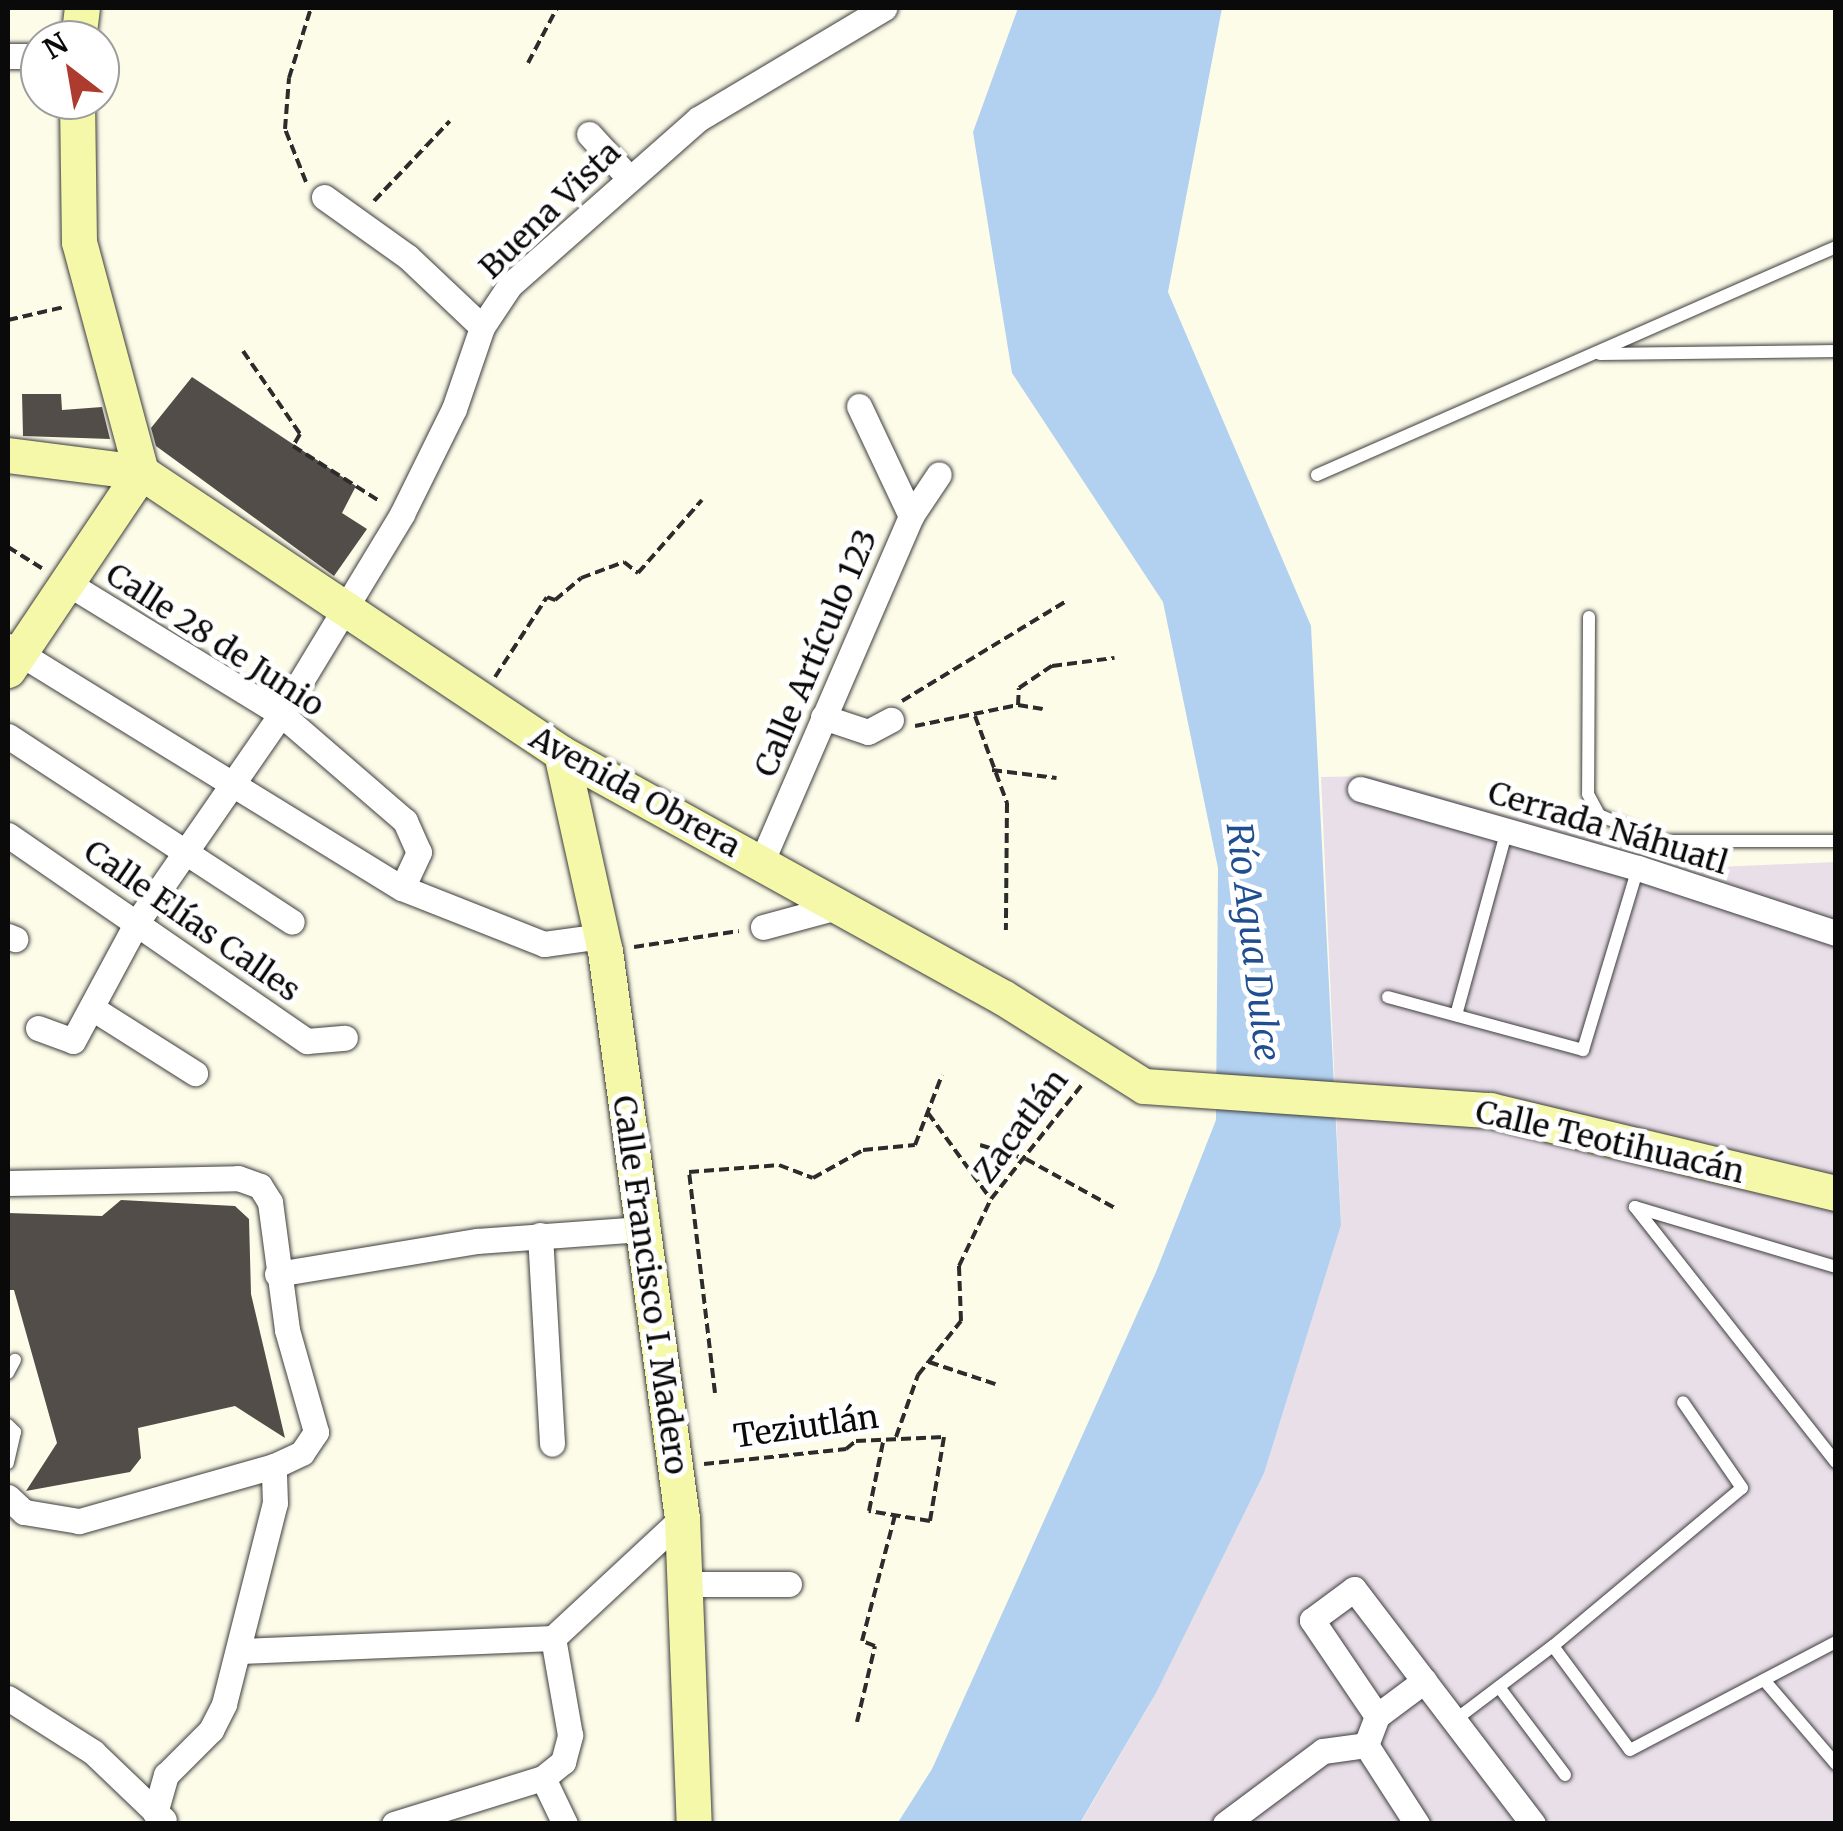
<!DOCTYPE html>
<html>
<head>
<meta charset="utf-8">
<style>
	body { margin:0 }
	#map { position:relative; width:1843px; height:1831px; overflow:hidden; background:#fdfce9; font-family:Merriweather,serif }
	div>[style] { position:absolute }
	.industrial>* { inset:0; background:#e9dfe9 }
	.water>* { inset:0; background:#b2d0f0 }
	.building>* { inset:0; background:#524d48 }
	.path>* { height:4px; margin-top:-2px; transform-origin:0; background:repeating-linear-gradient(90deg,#2c2c2c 0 10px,transparent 0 15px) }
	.roads { filter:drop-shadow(0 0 2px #3d3d3d) drop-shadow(0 0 2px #3d3d3d) }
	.lane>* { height:12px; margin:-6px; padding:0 6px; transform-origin:6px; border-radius:6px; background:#fff }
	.street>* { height:25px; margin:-12.5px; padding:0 12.5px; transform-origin:12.5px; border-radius:12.5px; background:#fff }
	.secondary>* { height:35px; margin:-17.5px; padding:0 17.5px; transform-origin:17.5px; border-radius:17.5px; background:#f5f8a9 }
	span { translate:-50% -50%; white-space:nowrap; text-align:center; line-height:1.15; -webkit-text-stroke:10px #fff; paint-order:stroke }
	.street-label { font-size:32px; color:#0a0a0a }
	.water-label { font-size:35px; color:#1f4e91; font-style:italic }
	.frame { position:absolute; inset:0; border:10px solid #0a0a0a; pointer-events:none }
	.north { position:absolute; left:20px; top:20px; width:100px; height:100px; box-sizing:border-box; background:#fff; border:2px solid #9d9d9d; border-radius:50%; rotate:329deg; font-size:28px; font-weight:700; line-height:40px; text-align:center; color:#0a0a0a }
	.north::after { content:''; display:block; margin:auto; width:35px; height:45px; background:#ae3c2e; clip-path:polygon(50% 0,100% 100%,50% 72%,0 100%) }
</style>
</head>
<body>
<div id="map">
	<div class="industrial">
		<i style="clip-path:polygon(1370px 776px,1693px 868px,1835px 862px,1835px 1823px,1080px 1824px,1156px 1693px,1341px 1225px,1321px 777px)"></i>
	</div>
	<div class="water">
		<i style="clip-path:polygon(1018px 8px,1222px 8px,1168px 292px,1311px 626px,1341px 1225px,1264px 1473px,1156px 1693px,1080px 1823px,897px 1824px,932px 1769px,1156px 1272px,1216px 1120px,1218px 868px,1163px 602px,1012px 373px,973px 132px)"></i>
	</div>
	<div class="building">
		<i style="clip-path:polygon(192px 377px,356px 486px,342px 513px,367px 529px,334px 576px,156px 446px,151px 428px)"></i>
		<i style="clip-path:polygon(22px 394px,61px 394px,62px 410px,102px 407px,110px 439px,23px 436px)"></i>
		<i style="clip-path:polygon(121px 1200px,235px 1206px,249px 1219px,251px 1294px,285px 1438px,235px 1406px,138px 1428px,141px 1458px,130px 1472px,26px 1491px,57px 1443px,14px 1290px,8px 1290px,8px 1213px,102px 1216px)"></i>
	</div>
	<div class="path">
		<i style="left:528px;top:63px;width:62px;rotate:-62.2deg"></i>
		<i style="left:306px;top:182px;width:57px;rotate:-111.6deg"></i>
		<i style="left:285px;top:129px;width:51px;rotate:-85.5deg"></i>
		<i style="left:289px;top:78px;width:73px;rotate:-72.6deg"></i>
		<i style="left:374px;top:201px;width:110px;rotate:-46.5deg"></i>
		<i style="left:8px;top:320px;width:57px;rotate:-13.1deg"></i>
		<i style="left:243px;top:351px;width:101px;rotate:55.5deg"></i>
		<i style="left:300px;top:434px;width:14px;rotate:120deg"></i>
		<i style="left:293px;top:446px;width:104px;rotate:32.5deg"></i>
		<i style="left:8px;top:547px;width:40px;rotate:32deg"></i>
		<i style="left:495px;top:677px;width:95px;rotate:-57deg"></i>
		<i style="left:547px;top:597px;width:9px;rotate:21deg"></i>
		<i style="left:555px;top:600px;width:34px;rotate:-40deg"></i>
		<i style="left:581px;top:578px;width:46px;rotate:-20.4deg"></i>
		<i style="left:624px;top:562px;width:18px;rotate:38deg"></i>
		<i style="left:638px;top:573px;width:97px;rotate:-48.8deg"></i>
		<i style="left:902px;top:701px;width:191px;rotate:-31.3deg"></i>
		<i style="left:1018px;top:705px;width:17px;rotate:-87deg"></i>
		<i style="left:1019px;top:688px;width:40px;rotate:-34deg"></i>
		<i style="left:1052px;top:666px;width:63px;rotate:-7.4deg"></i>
		<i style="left:975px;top:716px;width:93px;rotate:69.8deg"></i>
		<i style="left:1007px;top:803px;width:127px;rotate:90.5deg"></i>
		<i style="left:915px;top:726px;width:105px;rotate:-11.5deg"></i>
		<i style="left:1018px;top:705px;width:25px;rotate:9deg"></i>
		<i style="left:992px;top:770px;width:65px;rotate:7deg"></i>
		<i style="left:634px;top:947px;width:106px;rotate:-8.7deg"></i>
		<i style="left:928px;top:1113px;width:105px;rotate:53.9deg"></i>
		<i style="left:980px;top:1145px;width:48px;rotate:16.9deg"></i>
		<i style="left:1026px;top:1159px;width:102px;rotate:28.8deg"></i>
		<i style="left:929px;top:1362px;width:70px;rotate:18.4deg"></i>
		<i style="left:715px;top:1393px;width:223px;rotate:-96.7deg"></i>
		<i style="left:689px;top:1172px;width:90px;rotate:-4.4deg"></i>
		<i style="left:779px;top:1165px;width:36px;rotate:21deg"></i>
		<i style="left:813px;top:1178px;width:57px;rotate:-29.2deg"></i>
		<i style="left:863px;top:1150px;width:52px;rotate:-5.5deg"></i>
		<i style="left:915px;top:1145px;width:75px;rotate:-68.9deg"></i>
		<i style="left:896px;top:1437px;width:66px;rotate:-70.5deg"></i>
		<i style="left:918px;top:1375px;width:69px;rotate:-51.5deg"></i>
		<i style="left:961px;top:1321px;width:55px;rotate:-92.1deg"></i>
		<i style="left:959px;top:1266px;width:74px;rotate:-64.5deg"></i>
		<i style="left:991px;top:1199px;width:149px;rotate:-51.5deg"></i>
		<i style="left:704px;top:1464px;width:143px;rotate:-6deg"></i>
		<i style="left:846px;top:1449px;width:13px;rotate:-39deg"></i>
		<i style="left:856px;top:1441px;width:88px;rotate:-2.6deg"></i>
		<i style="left:944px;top:1437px;width:85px;rotate:99.5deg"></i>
		<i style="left:930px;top:1521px;width:62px;rotate:-170.7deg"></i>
		<i style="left:869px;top:1511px;width:70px;rotate:-78.5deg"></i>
		<i style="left:857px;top:1722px;width:78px;rotate:-76.7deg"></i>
		<i style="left:875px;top:1646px;width:14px;rotate:-159deg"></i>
		<i style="left:862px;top:1641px;width:130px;rotate:-75.3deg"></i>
	</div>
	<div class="roads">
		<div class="lane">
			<i style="left:1600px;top:354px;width:236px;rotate:-0.7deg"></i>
			<i style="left:1317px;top:475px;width:567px;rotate:-23.72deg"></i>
			<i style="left:1589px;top:617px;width:177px;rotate:90.3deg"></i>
			<i style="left:1588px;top:794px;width:24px;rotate:62deg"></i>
			<i style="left:1599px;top:815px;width:67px;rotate:22.8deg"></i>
			<i style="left:1661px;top:841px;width:175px"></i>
			<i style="left:1388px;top:997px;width:202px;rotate:15.2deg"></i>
			<i style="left:1583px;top:1050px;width:190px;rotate:-73.2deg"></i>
			<i style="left:1456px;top:1015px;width:192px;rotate:-74.6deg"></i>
			<i style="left:1836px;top:1267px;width:210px;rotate:-163.4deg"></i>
			<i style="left:1635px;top:1207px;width:325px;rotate:51.8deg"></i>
			<i style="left:8px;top:1373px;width:15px;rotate:-62deg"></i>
			<i style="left:8px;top:1425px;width:10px;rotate:45deg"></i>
			<i style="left:15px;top:1432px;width:32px;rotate:103deg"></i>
			<i style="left:1553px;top:1646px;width:246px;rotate:-39.9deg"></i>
			<i style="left:1742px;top:1488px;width:104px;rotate:-124.5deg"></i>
			<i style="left:1764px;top:1680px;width:111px;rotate:49.4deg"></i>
			<i style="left:1499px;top:1687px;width:110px;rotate:53.1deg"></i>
			<i style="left:1455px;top:1720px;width:123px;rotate:-37.1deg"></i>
			<i style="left:1553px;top:1646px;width:129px;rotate:53.5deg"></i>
			<i style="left:1630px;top:1750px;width:233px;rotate:-27.7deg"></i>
		</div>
		<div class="street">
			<i style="left:8px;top:56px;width:32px"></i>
			<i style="left:589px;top:134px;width:59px;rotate:47.7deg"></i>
			<i style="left:324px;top:197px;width:103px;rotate:35.5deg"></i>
			<i style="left:408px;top:257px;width:102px;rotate:43.4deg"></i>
			<i style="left:859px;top:406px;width:122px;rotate:64.7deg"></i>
			<i style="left:69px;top:584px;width:249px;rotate:31.5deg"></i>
			<i style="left:281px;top:714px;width:164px;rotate:40.8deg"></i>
			<i style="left:405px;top:821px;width:34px;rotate:66deg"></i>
			<i style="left:419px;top:852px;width:40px;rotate:115deg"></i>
			<i style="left:8px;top:646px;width:462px;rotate:31.6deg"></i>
			<i style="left:402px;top:888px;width:153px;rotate:21.5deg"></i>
			<i style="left:544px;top:944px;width:59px;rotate:-7.9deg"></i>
			<i style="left:823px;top:717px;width:47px;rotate:18.4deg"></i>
			<i style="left:868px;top:732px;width:26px;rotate:-28deg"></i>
			<i style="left:8px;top:736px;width:339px;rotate:33.2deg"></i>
			<i style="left:1360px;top:789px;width:289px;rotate:15.9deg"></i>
			<i style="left:1638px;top:868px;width:208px;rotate:18.2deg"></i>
			<i style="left:8px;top:835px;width:363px;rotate:34.6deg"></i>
			<i style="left:307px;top:1041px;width:38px;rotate:-5deg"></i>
			<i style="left:761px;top:863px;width:378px;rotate:-66.6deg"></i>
			<i style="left:911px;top:516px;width:50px;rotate:-56.3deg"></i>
			<i style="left:763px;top:927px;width:81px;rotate:-15.1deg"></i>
			<i style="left:8px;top:936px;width:8px;rotate:23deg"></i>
			<i style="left:92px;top:1008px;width:122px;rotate:32.3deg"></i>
			<i style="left:38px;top:1028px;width:37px;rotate:20deg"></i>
			<i style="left:73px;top:1041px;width:135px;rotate:-61.7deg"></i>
			<i style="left:137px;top:922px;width:253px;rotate:-55.3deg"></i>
			<i style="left:281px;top:714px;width:234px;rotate:-58.8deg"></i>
			<i style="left:402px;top:514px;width:117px;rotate:-63.7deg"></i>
			<i style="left:454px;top:409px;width:87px;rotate:-71.1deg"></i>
			<i style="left:482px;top:327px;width:50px;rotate:-56.3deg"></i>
			<i style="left:510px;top:285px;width:251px;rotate:-41.4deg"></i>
			<i style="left:698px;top:119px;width:217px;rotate:-30.8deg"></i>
			<i style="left:8px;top:1183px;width:230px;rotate:-1.2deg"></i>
			<i style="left:238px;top:1178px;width:23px;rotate:20deg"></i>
			<i style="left:260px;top:1186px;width:19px;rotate:58deg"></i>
			<i style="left:270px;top:1202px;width:129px;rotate:82.4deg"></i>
			<i style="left:287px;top:1330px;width:106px;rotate:74.1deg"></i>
			<i style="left:316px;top:1432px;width:25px;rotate:124deg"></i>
			<i style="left:302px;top:1453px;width:31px;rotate:155deg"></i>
			<i style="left:274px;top:1466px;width:203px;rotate:164.2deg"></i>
			<i style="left:79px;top:1521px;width:56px;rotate:-170.7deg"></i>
			<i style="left:24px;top:1512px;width:22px;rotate:-137deg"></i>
			<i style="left:540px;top:1235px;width:209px;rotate:86.7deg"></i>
			<i style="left:277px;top:1274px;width:203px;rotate:-9.4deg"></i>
			<i style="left:477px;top:1241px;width:165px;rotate:-4.2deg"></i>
			<i style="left:687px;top:1584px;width:102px"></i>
			<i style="left:241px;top:1651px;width:312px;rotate:-2.4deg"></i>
			<i style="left:553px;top:1638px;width:176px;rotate:-42.9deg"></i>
			<i style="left:8px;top:1698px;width:101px;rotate:32.4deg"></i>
			<i style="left:93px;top:1752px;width:98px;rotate:43.8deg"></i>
			<i style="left:1377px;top:1716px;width:59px;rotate:-36.7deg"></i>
			<i style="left:543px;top:1778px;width:51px;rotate:64.4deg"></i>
			<i style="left:155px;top:1813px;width:40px;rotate:-74deg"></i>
			<i style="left:166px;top:1775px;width:64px;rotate:-45deg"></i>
			<i style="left:211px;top:1730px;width:29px;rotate:-63deg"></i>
			<i style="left:224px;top:1704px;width:207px;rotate:-75.8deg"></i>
			<i style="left:275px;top:1503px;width:37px;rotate:-92deg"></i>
			<i style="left:394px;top:1824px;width:156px;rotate:-17.2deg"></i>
			<i style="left:543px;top:1778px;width:26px;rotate:-39deg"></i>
			<i style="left:563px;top:1762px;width:28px;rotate:-75deg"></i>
			<i style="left:570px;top:1735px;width:98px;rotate:-99.9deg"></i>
			<i style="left:1225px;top:1824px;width:122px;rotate:-36.7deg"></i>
			<i style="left:1323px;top:1751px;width:43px;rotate:-7.9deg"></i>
			<i style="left:1417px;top:1824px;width:94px;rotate:-122.8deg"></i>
			<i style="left:1366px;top:1745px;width:31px;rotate:-69deg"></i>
			<i style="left:1377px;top:1716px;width:116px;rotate:-124.1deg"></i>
			<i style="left:1312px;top:1620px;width:52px;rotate:-36.4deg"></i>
			<i style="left:1354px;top:1589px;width:295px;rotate:52.7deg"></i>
		</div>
		<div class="secondary">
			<i style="left:78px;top:40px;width:32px;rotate:-83deg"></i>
			<i style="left:77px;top:100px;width:142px;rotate:89.2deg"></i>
			<i style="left:79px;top:242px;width:238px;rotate:74.9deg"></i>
			<i style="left:8px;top:455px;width:134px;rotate:7.3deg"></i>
			<i style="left:141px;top:472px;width:505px;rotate:33.78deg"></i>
			<i style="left:561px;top:753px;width:506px;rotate:28.94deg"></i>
			<i style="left:1004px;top:998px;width:165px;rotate:32.2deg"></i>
			<i style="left:1144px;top:1086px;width:347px;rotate:4deg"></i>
			<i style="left:1490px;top:1110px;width:356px;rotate:13.5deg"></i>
			<i style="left:8px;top:670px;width:239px;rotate:-56.1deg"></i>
			<i style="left:561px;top:753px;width:203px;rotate:77.5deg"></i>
			<i style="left:605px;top:951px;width:572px;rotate:82.27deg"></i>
			<i style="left:682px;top:1518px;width:306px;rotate:87.8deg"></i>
		</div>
	</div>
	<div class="street-label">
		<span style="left:550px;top:210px;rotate:-44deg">Buena Vista</span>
		<span style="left:215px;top:640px;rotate:33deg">Calle 28 de Junio</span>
		<span style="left:816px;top:653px;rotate:-67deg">Calle Artículo 123</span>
		<span style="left:635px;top:792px;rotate:29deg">Avenida Obrera</span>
		<span style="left:1608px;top:828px;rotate:17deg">Cerrada Náhuatl</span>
		<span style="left:192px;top:921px;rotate:35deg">Calle Elías Calles</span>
		<span style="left:1021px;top:1126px;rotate:-53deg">Zacatlán</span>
		<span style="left:1610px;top:1142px;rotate:13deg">Calle Teotihuacán</span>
		<span style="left:650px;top:1285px;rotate:82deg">Calle Francisco I. Madero</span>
		<span style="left:806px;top:1427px;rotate:-8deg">Teziutlán</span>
	</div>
	<div class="water-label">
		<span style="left:1253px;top:942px;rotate:83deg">Río Agua Dulce</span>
	</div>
	<div class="frame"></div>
	<div class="north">N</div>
</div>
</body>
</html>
